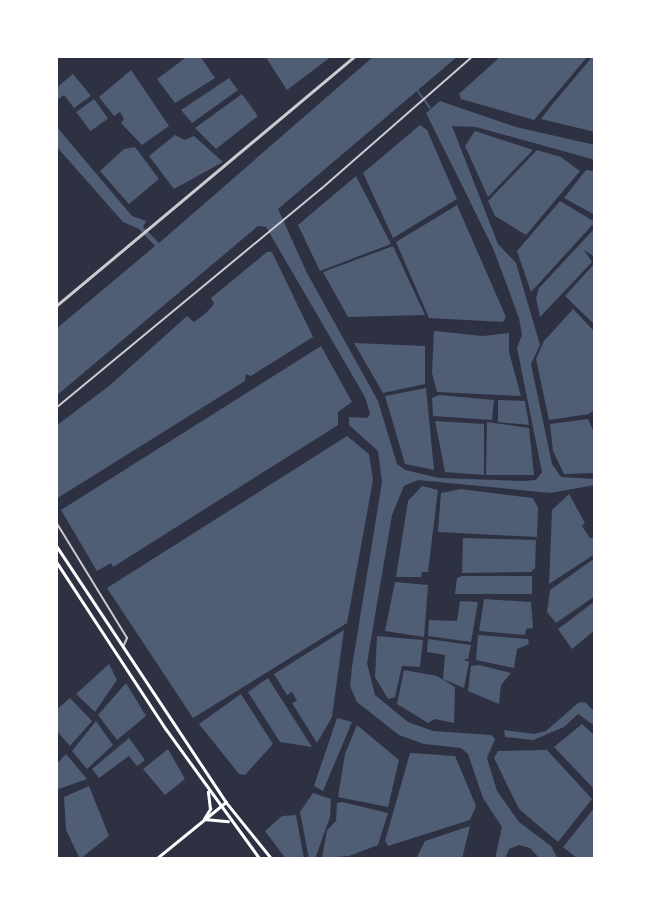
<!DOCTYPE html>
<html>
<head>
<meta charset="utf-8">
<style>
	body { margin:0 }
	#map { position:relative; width:651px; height:915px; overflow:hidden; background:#2d3142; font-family:Poppins,sans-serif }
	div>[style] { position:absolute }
	.water>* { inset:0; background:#4f5d75; transform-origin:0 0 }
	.stream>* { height:2px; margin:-1px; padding:0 1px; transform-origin:1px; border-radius:1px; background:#4f5d75 }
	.minor>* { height:2px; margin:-1px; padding:0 1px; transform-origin:1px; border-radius:1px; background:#caccd0 }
	.tertiary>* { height:2.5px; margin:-1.25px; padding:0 1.25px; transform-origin:1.25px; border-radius:1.25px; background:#caccd0 }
	.secondary>* { height:2.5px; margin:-1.25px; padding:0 1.25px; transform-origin:1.25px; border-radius:1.25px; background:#fff }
	.primary>* { height:2.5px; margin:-1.25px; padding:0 1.25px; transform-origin:1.25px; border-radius:1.25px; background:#fff }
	span { translate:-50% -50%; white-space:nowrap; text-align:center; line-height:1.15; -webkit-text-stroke:7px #fff; paint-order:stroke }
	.frame { position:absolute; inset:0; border:58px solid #fff; pointer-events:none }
</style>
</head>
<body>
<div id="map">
	<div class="water">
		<i style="clip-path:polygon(188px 56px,200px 56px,215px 78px,175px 103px,157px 79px)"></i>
		<i style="clip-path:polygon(265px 56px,332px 56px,287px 90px)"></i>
		<i style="clip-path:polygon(374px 56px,458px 56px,278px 209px,307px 273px,378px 401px,397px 464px,405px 470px,439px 478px,523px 481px,536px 480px,542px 472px,517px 348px,522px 335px,519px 318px,493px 248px,426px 113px,440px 101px,516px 127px,595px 145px,595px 160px,476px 127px,452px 126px,498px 244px,516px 263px,540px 345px,531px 364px,552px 464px,561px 477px,595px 479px,595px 485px,550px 493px,418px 480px,404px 486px,392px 515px,367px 663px,375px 695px,408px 722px,433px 731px,491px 735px,495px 739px,487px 758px,497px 791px,519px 822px,551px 846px,558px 859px,540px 859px,530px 848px,519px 845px,509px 849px,505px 859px,495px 859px,502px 827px,483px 798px,468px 754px,461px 748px,424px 744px,399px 735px,357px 702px,350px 686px,352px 667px,382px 482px,378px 451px,349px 425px,349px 417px,367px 418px,370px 414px,365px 397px,266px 227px,258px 226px,56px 396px,56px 329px,155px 246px,139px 229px,123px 222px,56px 146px,56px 126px,132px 216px,146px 221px,143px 227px,159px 243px)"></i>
		<i style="clip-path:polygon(501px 56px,588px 56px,534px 120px,461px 99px,459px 94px)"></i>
		<i style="clip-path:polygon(593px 56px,595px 132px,541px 119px,551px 106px)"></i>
		<i style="clip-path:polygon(131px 70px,169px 126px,142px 145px,121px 123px,124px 119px,120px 112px,114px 116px,99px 97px)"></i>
		<i style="clip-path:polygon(73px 74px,91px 96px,74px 108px,64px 95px,56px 101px,56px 88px)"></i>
		<i style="clip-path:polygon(229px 78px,238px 90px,192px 123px,181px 110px)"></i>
		<i style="clip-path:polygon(242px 94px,258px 116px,216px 149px,195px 128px)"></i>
		<i style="left:94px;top:99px;width:24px;height:22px;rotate:54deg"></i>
		<i style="clip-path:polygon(420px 125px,427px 130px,457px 199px,393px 238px,363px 173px)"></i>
		<i style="clip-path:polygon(475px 131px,533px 150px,488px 197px,465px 146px)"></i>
		<i style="clip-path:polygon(175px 135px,185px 140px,194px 136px,223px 162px,174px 189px,149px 156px)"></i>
		<i style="clip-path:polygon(135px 147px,159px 179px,129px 204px,100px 171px,124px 149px)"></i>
		<i style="clip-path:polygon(537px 150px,561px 157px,580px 171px,526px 235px,495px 216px,488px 201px)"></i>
		<i style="clip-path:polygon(586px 170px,595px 171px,595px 215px,564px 198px)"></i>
		<i style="clip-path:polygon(356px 176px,391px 244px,320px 271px,298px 225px)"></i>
		<i style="clip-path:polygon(560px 201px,595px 222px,531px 292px,517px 251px)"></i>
		<i style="clip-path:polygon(457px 205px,506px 317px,503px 322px,429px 318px,396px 242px)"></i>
		<i style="clip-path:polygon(595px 228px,595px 257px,584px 250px,592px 262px,540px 317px,536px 298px,539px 288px)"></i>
		<i style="clip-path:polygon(393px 246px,425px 315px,348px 317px,323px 272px)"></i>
		<i style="clip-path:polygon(267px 252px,272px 252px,313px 337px,251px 376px,246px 374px,245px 381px,56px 499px,56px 426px,109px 386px,187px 316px,194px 322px,206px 313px,214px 304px,211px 298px)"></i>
		<i style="clip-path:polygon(595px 263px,595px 325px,565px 296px)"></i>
		<i style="clip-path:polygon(573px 309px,595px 332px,595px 409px,589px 414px,549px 420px,536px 359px,544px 341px)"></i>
		<i style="clip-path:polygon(434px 331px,483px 336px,509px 333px,509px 352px,521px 396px,437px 392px,432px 373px)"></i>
		<i style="clip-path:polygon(354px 343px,425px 346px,425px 384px,383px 393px)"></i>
		<i style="clip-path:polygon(321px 346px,352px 402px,338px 412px,338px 425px,113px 567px,111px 563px,97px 571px,61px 510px)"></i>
		<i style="clip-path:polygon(426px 388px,434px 470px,405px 464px,385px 396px)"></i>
		<i style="clip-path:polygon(439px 395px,494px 400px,492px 420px,433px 416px,432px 398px)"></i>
		<i style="clip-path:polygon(498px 400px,525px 401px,529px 425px,498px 422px)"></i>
		<i style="clip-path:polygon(588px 419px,595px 435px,595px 473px,564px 474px,553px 451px,550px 424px)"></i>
		<i style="clip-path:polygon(435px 421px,484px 424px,484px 475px,445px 472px)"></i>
		<i style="clip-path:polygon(487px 422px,529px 428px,534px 475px,486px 475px)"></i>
		<i style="clip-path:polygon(347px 436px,369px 454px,373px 480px,347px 623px,193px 718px,107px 588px)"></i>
		<i style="clip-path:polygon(422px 486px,438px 490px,428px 572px,422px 572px,421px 577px,396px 577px,408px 501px)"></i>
		<i style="clip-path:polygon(461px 489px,533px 498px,538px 508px,537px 537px,438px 532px,441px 493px)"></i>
		<i style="clip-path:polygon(569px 494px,585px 523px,582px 526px,590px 538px,595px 538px,595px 554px,549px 584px,552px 510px)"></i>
		<i style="clip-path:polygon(463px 538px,536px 540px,535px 568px,531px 572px,462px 573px)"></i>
		<i style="clip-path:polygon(595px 558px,595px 596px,556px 623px,547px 612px,550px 590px)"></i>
		<i style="clip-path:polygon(462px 576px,532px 576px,532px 594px,455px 594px,457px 578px)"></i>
		<i style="clip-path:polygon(395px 582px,428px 585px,424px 637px,385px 631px)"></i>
		<i style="clip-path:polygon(484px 599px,531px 602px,533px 628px,526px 629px,525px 635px,479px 631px)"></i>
		<i style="clip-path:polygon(460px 601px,478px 602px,471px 642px,428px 636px,429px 620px,457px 621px)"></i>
		<i style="clip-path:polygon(595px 601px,595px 630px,572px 649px,558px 629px)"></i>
		<i style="clip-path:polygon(344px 630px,332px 717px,317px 743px,292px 703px,297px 701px,292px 692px,287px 695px,274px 674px)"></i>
		<i style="clip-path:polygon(478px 635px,528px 639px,529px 644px,517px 649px,514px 668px,476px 660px)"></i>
		<i style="clip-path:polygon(377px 636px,423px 640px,420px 667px,402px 666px,395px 697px,388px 699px,375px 677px)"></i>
		<i style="clip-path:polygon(428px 639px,471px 645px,468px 659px,463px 659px,469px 662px,464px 688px,443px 679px,445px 655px,427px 652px)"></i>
		<i style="clip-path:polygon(109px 664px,117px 680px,95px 712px,76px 694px)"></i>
		<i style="clip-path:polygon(479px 665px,511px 673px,501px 685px,499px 704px,468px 691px,471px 666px)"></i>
		<i style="clip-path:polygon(404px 670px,437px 676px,455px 687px,454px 723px,435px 719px,428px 723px,397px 704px)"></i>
		<i style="clip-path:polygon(268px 678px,312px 747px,280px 742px,248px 692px)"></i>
		<i style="clip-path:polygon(126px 683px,146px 716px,117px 740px,98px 715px)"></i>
		<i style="clip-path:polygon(241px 694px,273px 744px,245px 775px,239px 774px,199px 724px)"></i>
		<i style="clip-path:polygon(70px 698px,92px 721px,70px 746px,56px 730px,56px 710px)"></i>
		<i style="clip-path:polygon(585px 702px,595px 712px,595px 726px,578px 714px,564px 727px,533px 740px,505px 737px,504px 730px,534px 734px,546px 731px,578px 703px)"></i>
		<i style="clip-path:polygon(337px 718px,352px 722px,323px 791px,314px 786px)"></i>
		<i style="clip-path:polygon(96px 721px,113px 745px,87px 769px,72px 751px)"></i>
		<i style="clip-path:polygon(582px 724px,595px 736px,595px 790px,554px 747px)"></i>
		<i style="clip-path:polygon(357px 725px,399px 760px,388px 807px,338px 797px,345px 754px)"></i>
		<i style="clip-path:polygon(129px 738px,145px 760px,137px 766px,129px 756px,99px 778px,92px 769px)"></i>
		<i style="clip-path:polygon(168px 749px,185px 779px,165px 795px,143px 769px)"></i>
		<i style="clip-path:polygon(547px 750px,592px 799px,558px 842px,519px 809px,494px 758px,498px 751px)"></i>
		<i style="clip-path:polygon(410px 753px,455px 756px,476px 806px,470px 820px,388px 846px,385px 841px)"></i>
		<i style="clip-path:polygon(66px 754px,87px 779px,56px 790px,56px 765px)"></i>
		<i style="clip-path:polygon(89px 786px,109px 836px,80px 859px,66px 830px,64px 797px)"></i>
		<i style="clip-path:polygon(313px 793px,331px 799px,330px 817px,315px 859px,309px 859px,300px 812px)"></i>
		<i style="clip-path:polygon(342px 802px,388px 813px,378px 845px,349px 856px,322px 858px,327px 830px,336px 821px,337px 803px)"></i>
		<i style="clip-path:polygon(595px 807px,595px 859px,578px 859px,563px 847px)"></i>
		<i style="clip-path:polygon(296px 815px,304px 859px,286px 859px,265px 831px,282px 816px)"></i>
		<i style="clip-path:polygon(470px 826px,462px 859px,416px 859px,425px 841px)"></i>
	</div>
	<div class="stream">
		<i style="left:417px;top:90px;width:22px;rotate:54deg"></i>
	</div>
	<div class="minor">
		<i style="left:56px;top:408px;width:344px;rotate:-39.6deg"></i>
		<i style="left:321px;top:189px;width:202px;rotate:-41.2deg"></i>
		<i style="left:56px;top:522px;width:136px;rotate:58.5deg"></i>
		<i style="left:127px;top:638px;width:10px;rotate:114deg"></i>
	</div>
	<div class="tertiary">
		<i style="left:56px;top:306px;width:390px;rotate:-39.9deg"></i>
	</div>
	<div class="secondary">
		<i style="left:156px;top:859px;width:90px;rotate:-39.2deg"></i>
	</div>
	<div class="primary">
		<i style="left:56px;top:545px;width:308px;rotate:56.5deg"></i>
		<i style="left:226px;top:802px;width:73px;rotate:51.1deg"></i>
		<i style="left:56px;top:561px;width:201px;rotate:56.8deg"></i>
		<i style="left:166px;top:729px;width:160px;rotate:54.1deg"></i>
		<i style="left:204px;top:819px;width:12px;rotate:-59deg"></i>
		<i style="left:210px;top:809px;width:17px;rotate:-97deg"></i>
		<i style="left:204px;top:819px;width:24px;rotate:5deg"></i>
	</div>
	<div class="frame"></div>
</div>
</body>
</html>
